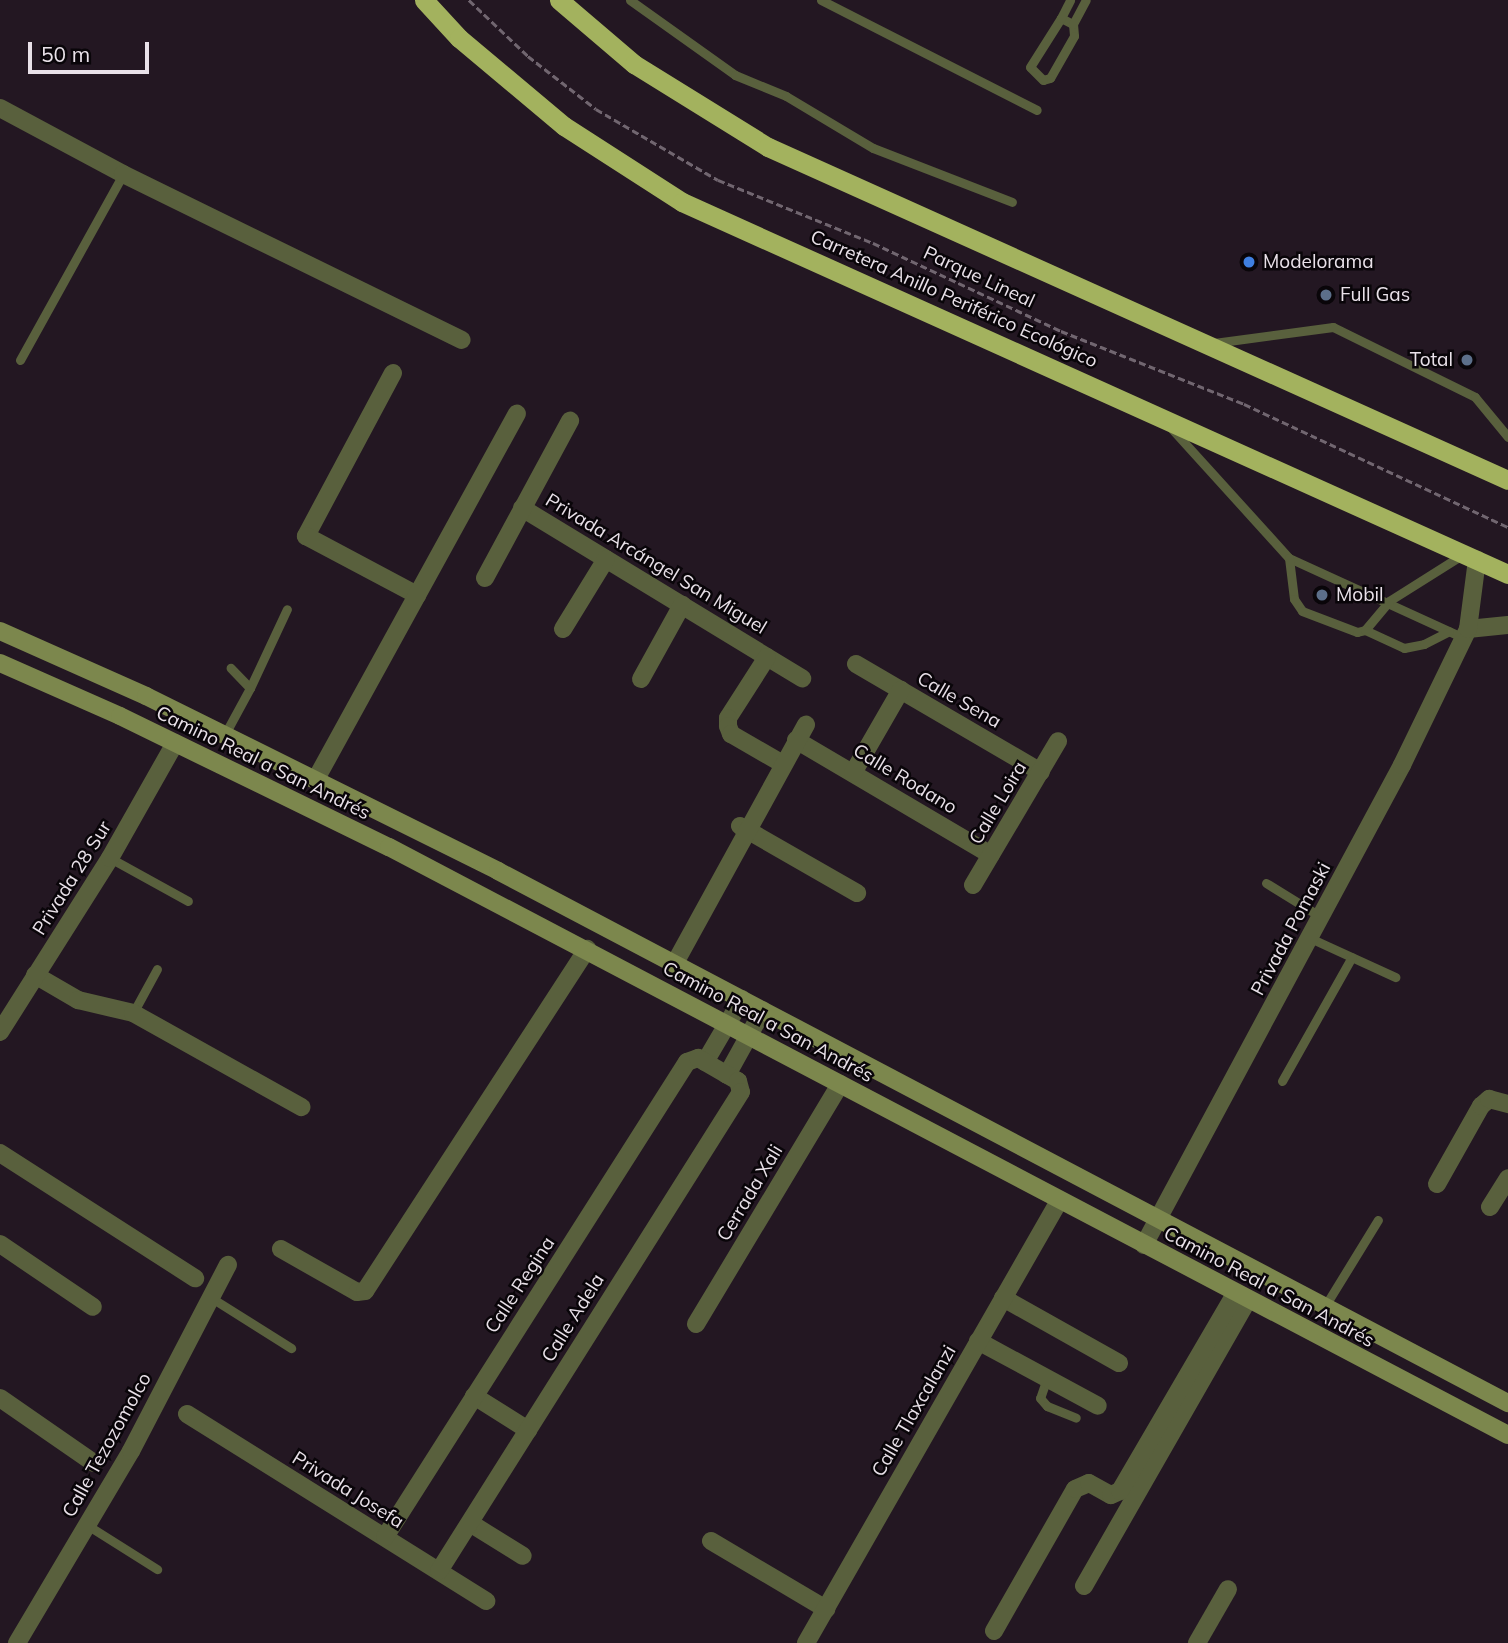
<!DOCTYPE html>
<html>
<head>
<meta charset="utf-8">
<style>
	body { margin:0 }
	#map { position:relative; width:1508px; height:1643px; overflow:hidden; background:#231722; font-family:Mulish,sans-serif }
	div>[style] { position:absolute }
	.path>* { height:2.5px; margin-top:-1.25px; transform-origin:0; background:repeating-linear-gradient(90deg,#716670 0 7px,transparent 0 10.5px) }
	.service>* { height:9px; margin:-4.5px; padding:0 4.5px; transform-origin:4.5px; border-radius:4.5px; background:#59603d }
	.minor>* { height:18px; margin:-9px; padding:0 9px; transform-origin:9px; border-radius:9px; background:#59603d }
	.secondary>* { height:18px; margin:-9px; padding:0 9px; transform-origin:9px; border-radius:9px; background:#7c874d }
	.trunk>* { height:19px; margin:-9.5px; padding:0 9.5px; transform-origin:9.5px; border-radius:9.5px; background:#a3b25e }
	.dots>* { width:19px; height:19px; translate:-50% -50%; box-sizing:border-box; border:4px solid #090509; border-radius:50% }
	span { translate:-50% -50%; white-space:nowrap; text-align:center; line-height:1.15; -webkit-text-stroke:5px #090509; paint-order:stroke }
	.poi-label { font-size:19px; color:#e9e1e9 }
	.left { translate:0 -50%; text-align:left }
	.right { translate:-100% -50%; text-align:right }
	.street-label { font-size:19px; color:#e9e1e9 }
	.scale { position:absolute; left:28px; top:42px; width:121px; height:32px; box-sizing:border-box; border:4px solid #e9e1e9; border-top:0; padding-left:9px; font-size:21px; line-height:24px; white-space:nowrap; color:#e9e1e9; -webkit-text-stroke:5px #090509; paint-order:stroke }
</style>
</head>
<body>
<div id="map">
	<div class="path">
		<i style="left:469px;top:0;width:81px;rotate:43.5deg"></i>
		<i style="left:528px;top:56px;width:86px;rotate:37.9deg"></i>
		<i style="left:596px;top:109px;width:141px;rotate:30.2deg"></i>
		<i style="left:718px;top:180px;width:167px;rotate:22.1deg"></i>
		<i style="left:873px;top:243px;width:208px;rotate:25.1deg"></i>
		<i style="left:1061px;top:331px;width:197px;rotate:21.7deg"></i>
		<i style="left:1244px;top:404px;width:291px;rotate:25deg"></i>
	</div>
	<div class="service">
		<i style="left:630px;top:0;width:129px;rotate:35.5deg"></i>
		<i style="left:735px;top:75px;width:55px;rotate:22.4deg"></i>
		<i style="left:786px;top:96px;width:101px;rotate:30.9deg"></i>
		<i style="left:873px;top:148px;width:149px;rotate:21.2deg"></i>
		<i style="left:821px;top:0;width:242px;rotate:27deg"></i>
		<i style="left:1061px;top:18px;width:13px;rotate:27deg"></i>
		<i style="left:1073px;top:24px;width:12px;rotate:85deg"></i>
		<i style="left:1074px;top:36px;width:48px;rotate:119.7deg"></i>
		<i style="left:1050px;top:78px;width:7px;rotate:164deg"></i>
		<i style="left:1043px;top:80px;width:18px;rotate:-135deg"></i>
		<i style="left:1030px;top:67px;width:58px;rotate:-57.7deg"></i>
		<i style="left:1061px;top:18px;width:20px;rotate:-63deg"></i>
		<i style="left:1073px;top:24px;width:27px;rotate:-62deg"></i>
		<i style="left:1214px;top:343px;width:120px;rotate:-7.7deg"></i>
		<i style="left:1333px;top:327px;width:158px;rotate:26.2deg"></i>
		<i style="left:1475px;top:397px;width:52px;rotate:50.5deg"></i>
		<i style="left:20px;top:360px;width:213px;rotate:-61deg"></i>
		<i style="left:1172px;top:429px;width:174px;rotate:47.8deg"></i>
		<i style="left:1289px;top:558px;width:192px;rotate:24.6deg"></i>
		<i style="left:1289px;top:558px;width:41px;rotate:83deg"></i>
		<i style="left:1294px;top:599px;width:14px;rotate:56deg"></i>
		<i style="left:1302px;top:611px;width:59px;rotate:20.9deg"></i>
		<i style="left:1357px;top:632px;width:8px;rotate:-14deg"></i>
		<i style="left:1365px;top:630px;width:38px;rotate:-50deg"></i>
		<i style="left:1389px;top:601px;width:86px;rotate:-32.2deg"></i>
		<i style="left:1365px;top:630px;width:43px;rotate:24.8deg"></i>
		<i style="left:1404px;top:648px;width:20px;rotate:-11deg"></i>
		<i style="left:1424px;top:644px;width:28px;rotate:-27deg"></i>
		<i style="left:250px;top:688px;width:87px;rotate:-64.9deg"></i>
		<i style="left:225px;top:734px;width:52px;rotate:-61.5deg"></i>
		<i style="left:250px;top:688px;width:28px;rotate:-134deg"></i>
		<i style="left:110px;top:858px;width:89px;rotate:28.9deg"></i>
		<i style="left:1266px;top:883px;width:65px;rotate:31.7deg"></i>
		<i style="left:1310px;top:938px;width:94px;rotate:24.6deg"></i>
		<i style="left:133px;top:1013px;width:50px;rotate:-61.4deg"></i>
		<i style="left:1282px;top:1081px;width:142px;rotate:-60.6deg"></i>
		<i style="left:210px;top:1297px;width:96px;rotate:32.2deg"></i>
		<i style="left:1325px;top:1306px;width:101px;rotate:-58.4deg"></i>
		<i style="left:1047px;top:1378px;width:21px;rotate:109deg"></i>
		<i style="left:1040px;top:1398px;width:11px;rotate:49deg"></i>
		<i style="left:1047px;top:1406px;width:31px;rotate:22deg"></i>
		<i style="left:87px;top:1525px;width:83px;rotate:32.2deg"></i>
	</div>
	<div class="minor">
		<i style="left:0;top:108px;width:140px;rotate:28.2deg"></i>
		<i style="left:123px;top:174px;width:377px;rotate:26.1deg"></i>
		<i style="left:393px;top:373px;width:185px;rotate:118.1deg"></i>
		<i style="left:306px;top:536px;width:126px;rotate:28deg"></i>
		<i style="left:522px;top:508px;width:328px;rotate:31.3deg"></i>
		<i style="left:485px;top:578px;width:179px;rotate:-61.6deg"></i>
		<i style="left:563px;top:629px;width:82px;rotate:-58.4deg"></i>
		<i style="left:1468px;top:629px;width:40px;rotate:-5.7deg"></i>
		<i style="left:767px;top:657px;width:72px;rotate:122.6deg"></i>
		<i style="left:728px;top:718px;width:8px;rotate:90deg"></i>
		<i style="left:728px;top:726px;width:9px;rotate:69deg"></i>
		<i style="left:731px;top:734px;width:60px;rotate:30deg"></i>
		<i style="left:856px;top:664px;width:214px;rotate:30.3deg"></i>
		<i style="left:641px;top:679px;width:85px;rotate:-61deg"></i>
		<i style="left:796px;top:740px;width:226px;rotate:30.5deg"></i>
		<i style="left:853px;top:773px;width:96px;rotate:-60deg"></i>
		<i style="left:316px;top:779px;width:417px;rotate:-61.2deg"></i>
		<i style="left:740px;top:826px;width:135px;rotate:29.8deg"></i>
		<i style="left:973px;top:885px;width:167px;rotate:-59.4deg"></i>
		<i style="left:675px;top:963px;width:272px;rotate:-61.2deg"></i>
		<i style="left:35px;top:975px;width:50px;rotate:30.2deg"></i>
		<i style="left:78px;top:1000px;width:57px;rotate:13.3deg"></i>
		<i style="left:133px;top:1013px;width:193px;rotate:29.2deg"></i>
		<i style="left:0;top:1032px;width:206px;rotate:-57.7deg"></i>
		<i style="left:110px;top:858px;width:132px;rotate:-60.5deg"></i>
		<i style="left:705px;top:1062px;width:73px;rotate:-59.6deg"></i>
		<i style="left:727px;top:1075px;width:74px;rotate:-61deg"></i>
		<i style="left:0;top:1153px;width:232px;rotate:32.7deg"></i>
		<i style="left:1437px;top:1184px;width:90px;rotate:-60.6deg"></i>
		<i style="left:1481px;top:1106px;width:11px;rotate:-41deg"></i>
		<i style="left:1489px;top:1099px;width:20px;rotate:15deg"></i>
		<i style="left:1490px;top:1207px;width:34px;rotate:-58deg"></i>
		<i style="left:0;top:1244px;width:112px;rotate:34.1deg"></i>
		<i style="left:1144px;top:1245px;width:545px;rotate:-61.74deg"></i>
		<i style="left:1402px;top:765px;width:151px;rotate:-64.1deg"></i>
		<i style="left:1468px;top:629px;width:70px;rotate:-82.6deg"></i>
		<i style="left:281px;top:1249px;width:87px;rotate:29.5deg"></i>
		<i style="left:357px;top:1292px;width:8px;rotate:-7deg"></i>
		<i style="left:365px;top:1291px;width:408px;rotate:-57deg"></i>
		<i style="left:1003px;top:1298px;width:133px;rotate:29.3deg"></i>
		<i style="left:696px;top:1324px;width:280px;rotate:-59deg"></i>
		<i style="left:978px;top:1341px;width:136px;rotate:28.4deg"></i>
		<i style="left:474px;top:1396px;width:64px;rotate:32.2deg"></i>
		<i style="left:0;top:1398px;width:114px;rotate:34.7deg"></i>
		<i style="left:187px;top:1414px;width:353px;rotate:32deg"></i>
		<i style="left:470px;top:1523px;width:62px;rotate:31.9deg"></i>
		<i style="left:385px;top:1537px;width:563px;rotate:-57.55deg"></i>
		<i style="left:687px;top:1062px;width:12px;rotate:-20deg"></i>
		<i style="left:698px;top:1058px;width:46px;rotate:29.9deg"></i>
		<i style="left:738px;top:1081px;width:11px;rotate:75deg"></i>
		<i style="left:741px;top:1092px;width:566px;rotate:122.23deg"></i>
		<i style="left:711px;top:1541px;width:134px;rotate:30.6deg"></i>
		<i style="left:1084px;top:1586px;width:328px;rotate:-60.2deg"></i>
		<i style="left:994px;top:1631px;width:163px;rotate:-60.3deg"></i>
		<i style="left:1075px;top:1489px;width:15px;rotate:-23deg"></i>
		<i style="left:1089px;top:1483px;width:25px;rotate:29deg"></i>
		<i style="left:1111px;top:1495px;width:10px;rotate:-24deg"></i>
		<i style="left:1120px;top:1491px;width:228px;rotate:-59.7deg"></i>
		<i style="left:17px;top:1643px;width:223px;rotate:-59.3deg"></i>
		<i style="left:131px;top:1451px;width:210px;rotate:-62.5deg"></i>
		<i style="left:806px;top:1643px;width:509px;rotate:-60.21deg"></i>
		<i style="left:1197px;top:1643px;width:62px;rotate:-60.1deg"></i>
	</div>
	<div class="secondary">
		<i style="left:0;top:631px;width:160px;rotate:24deg"></i>
		<i style="left:146px;top:696px;width:393px;rotate:26.4deg"></i>
		<i style="left:498px;top:871px;width:1142px;rotate:27.78deg"></i>
		<i style="left:0;top:663px;width:131px;rotate:23.8deg"></i>
		<i style="left:120px;top:716px;width:299px;rotate:26deg"></i>
		<i style="left:389px;top:847px;width:1264px;rotate:27.72deg"></i>
	</div>
	<div class="trunk">
		<i style="left:424px;top:0;width:52px;rotate:47.4deg"></i>
		<i style="left:459px;top:38px;width:137px;rotate:40deg"></i>
		<i style="left:564px;top:126px;width:140px;rotate:32.8deg"></i>
		<i style="left:682px;top:202px;width:906px;rotate:24.25deg"></i>
		<i style="left:559px;top:0;width:99px;rotate:40.5deg"></i>
		<i style="left:634px;top:64px;width:158px;rotate:31.8deg"></i>
		<i style="left:768px;top:147px;width:811px;rotate:24.23deg"></i>
	</div>
	<div class="dots">
		<i style="left:1249px;top:262px;background:#3f7fe0"></i>
		<i style="left:1326px;top:295px;background:#5c6f8a"></i>
		<i style="left:1467px;top:360px;background:#5c6f8a"></i>
		<i style="left:1322px;top:595px;background:#5c6f8a"></i>
	</div>
	<div class="poi-label">
		<span class="left" style="left:1263px;top:262px">Modelorama</span>
		<span class="left" style="left:1340px;top:295px">Full Gas</span>
		<span class="right" style="left:1453px;top:360px">Total</span>
		<span class="left" style="left:1336px;top:595px">Mobil</span>
	</div>
	<div class="street-label">
		<span style="left:979px;top:277px;rotate:25deg">Parque Lineal</span>
		<span style="left:954px;top:299px;rotate:24deg">Carretera Anillo Periférico Ecológico</span>
		<span style="left:656px;top:564px;rotate:31deg">Privada Arcángel San Miguel</span>
		<span style="left:959px;top:700px;rotate:30deg">Calle Sena</span>
		<span style="left:263px;top:763px;rotate:26deg">Camino Real a San Andrés</span>
		<span style="left:905px;top:779px;rotate:31deg">Calle Rodano</span>
		<span style="left:998px;top:803px;rotate:-59deg">Calle Loira</span>
		<span style="left:72px;top:878px;rotate:-58deg">Privada 28 Sur</span>
		<span style="left:1291px;top:929px;rotate:-62deg">Privada Pomaski</span>
		<span style="left:768px;top:1022px;rotate:28deg">Camino Real a San Andrés</span>
		<span style="left:750px;top:1193px;rotate:-59deg">Cerrada Xali</span>
		<span style="left:520px;top:1285px;rotate:-57deg">Calle Regina</span>
		<span style="left:1269px;top:1287px;rotate:28deg">Camino Real a San Andrés</span>
		<span style="left:573px;top:1318px;rotate:-58deg">Calle Adela</span>
		<span style="left:914px;top:1411px;rotate:-60deg">Calle Tlaxcalanzi</span>
		<span style="left:107px;top:1445px;rotate:-61deg">Calle Tezozomolco</span>
		<span style="left:348px;top:1490px;rotate:32deg">Privada Josefa</span>
	</div>
	<div class="scale">50 m</div>
</div>
</body>
</html>
